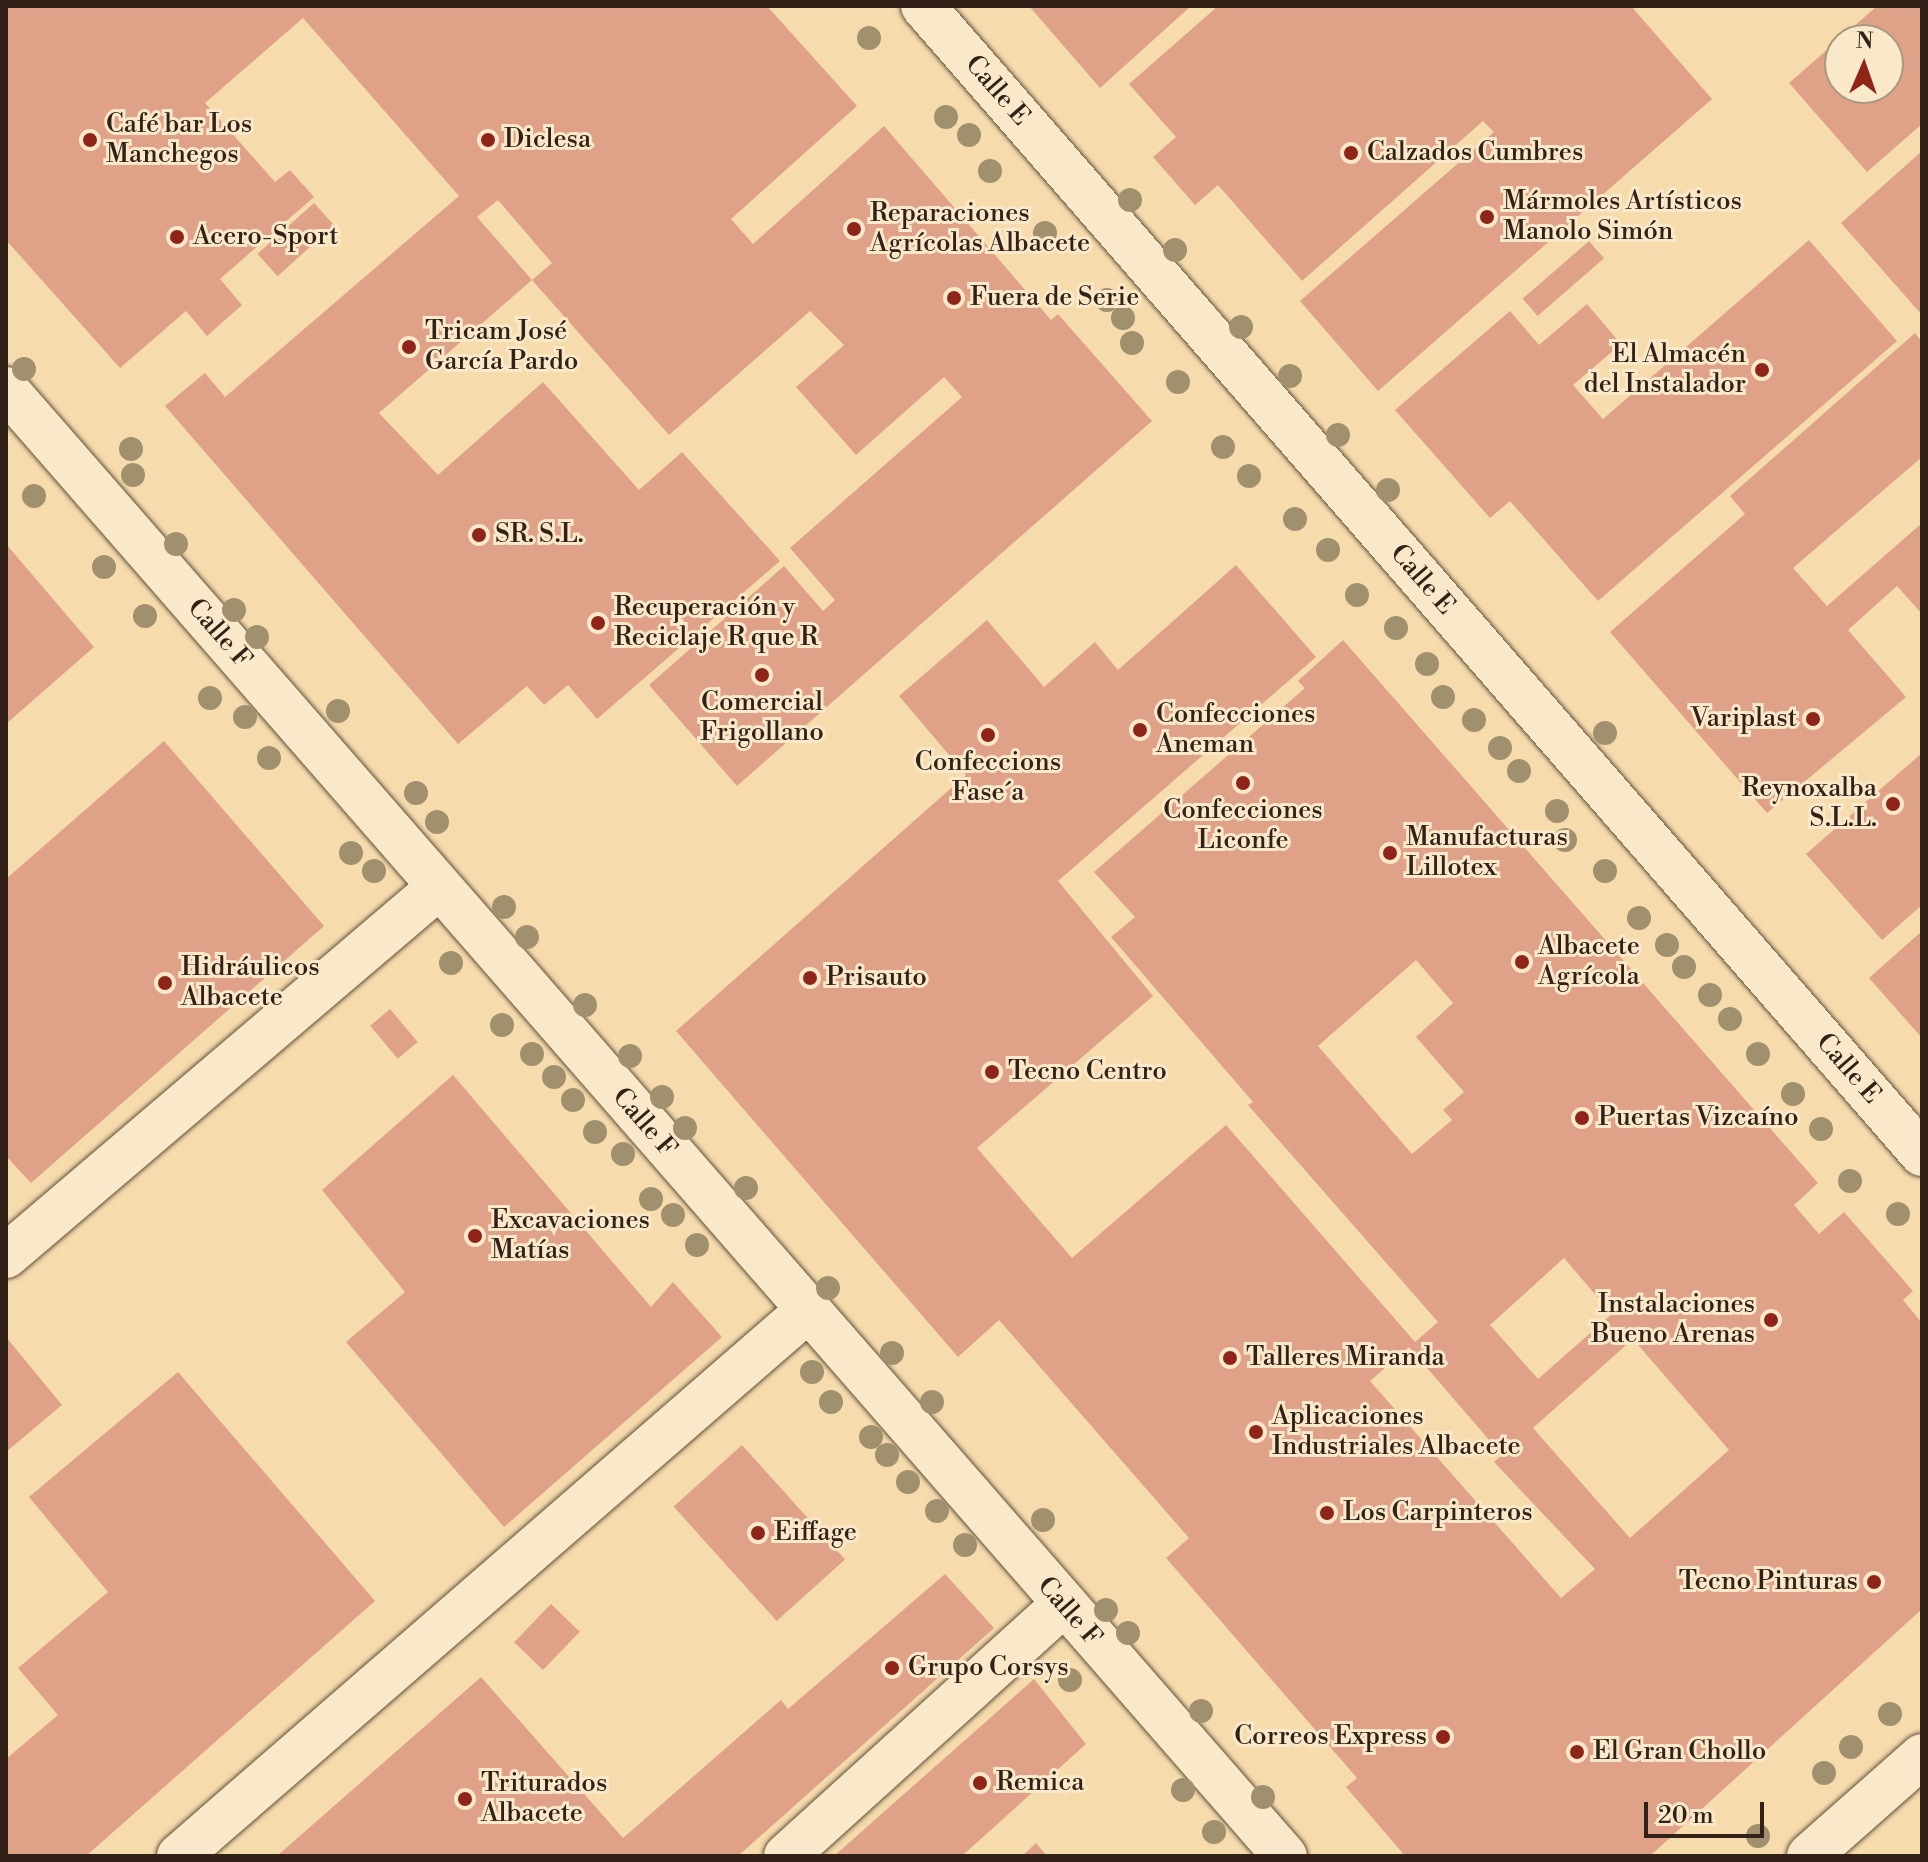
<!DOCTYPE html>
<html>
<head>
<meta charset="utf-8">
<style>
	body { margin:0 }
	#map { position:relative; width:1928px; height:1862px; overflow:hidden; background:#f6dcac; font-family:"Libre Bodoni",serif }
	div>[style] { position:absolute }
	.building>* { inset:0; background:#dfa288; transform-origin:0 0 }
	.roads { filter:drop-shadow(0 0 2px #62503c) drop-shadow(0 0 2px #62503c) }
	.minor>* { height:44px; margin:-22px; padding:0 22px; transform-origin:22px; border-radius:22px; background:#f9e8c9 }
	.trees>* { width:24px; height:24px; margin:-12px; border-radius:50%; background:#a0906d }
	.dots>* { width:22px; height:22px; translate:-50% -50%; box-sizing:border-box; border:4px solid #f9e8c9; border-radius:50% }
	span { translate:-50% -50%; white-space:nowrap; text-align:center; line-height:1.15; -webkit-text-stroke:6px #f9e8c9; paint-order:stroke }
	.street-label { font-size:26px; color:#312116 }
	.poi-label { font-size:26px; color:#312116 }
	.left { translate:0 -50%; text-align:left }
	.right { translate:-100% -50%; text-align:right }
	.frame { position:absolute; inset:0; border:8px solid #312116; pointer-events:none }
	.north { position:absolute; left:1824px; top:24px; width:80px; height:80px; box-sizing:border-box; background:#f9e8c9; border:2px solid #a99881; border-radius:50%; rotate:2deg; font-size:22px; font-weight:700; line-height:32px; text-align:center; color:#312116 }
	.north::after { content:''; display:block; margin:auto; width:28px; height:36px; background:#8f2418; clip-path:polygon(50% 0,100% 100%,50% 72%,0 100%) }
	.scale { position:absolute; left:1644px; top:1802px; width:120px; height:36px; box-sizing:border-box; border:4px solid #312116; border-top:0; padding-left:10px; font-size:24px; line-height:28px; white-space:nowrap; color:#312116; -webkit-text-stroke:6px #f9e8c9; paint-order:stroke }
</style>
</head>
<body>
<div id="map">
	<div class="building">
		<i style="clip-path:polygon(6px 6px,767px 6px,857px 106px,731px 219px,753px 244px,884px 126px,1051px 320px,1058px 314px,1152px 421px,737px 786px,649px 685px,784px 566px,823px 611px,835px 600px,790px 548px,962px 397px,944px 377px,856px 455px,796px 387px,844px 345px,810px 311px,669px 435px,532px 280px,552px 263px,498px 200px,477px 217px,532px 280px,379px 413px,438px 475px,543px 382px,639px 490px,682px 452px,780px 561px,597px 719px,568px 685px,544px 705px,527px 686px,458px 744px,165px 406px,205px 373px,225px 397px,459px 196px,303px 18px,205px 103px,275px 182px,290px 170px,314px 197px,220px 279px,242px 305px,207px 336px,186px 311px,120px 368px,6px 240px)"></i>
		<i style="clip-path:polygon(1029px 6px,1191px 6px,1100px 88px)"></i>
		<i style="clip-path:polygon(1218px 6px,1631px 6px,1712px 99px,1378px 391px,1300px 301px,1494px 132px,1483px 121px,1302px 281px,1218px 185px,1195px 205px,1153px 157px,1176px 137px,1129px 84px)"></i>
		<i style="clip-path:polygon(evenodd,1877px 6px,1922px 6px,1922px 124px,1867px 172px,1789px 83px,1877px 6px,1840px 40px,1888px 40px,1888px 88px,1840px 88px,1840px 40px)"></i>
		<i style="clip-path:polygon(1922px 151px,1922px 315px,1841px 223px)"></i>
		<i style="left:314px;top:203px;width:30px;height:76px;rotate:48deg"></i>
		<i style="clip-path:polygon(1809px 240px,1897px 341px,1598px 601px,1510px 501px,1490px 518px,1395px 410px,1510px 311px,1539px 345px,1587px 304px,1621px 344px,1573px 385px,1603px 419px)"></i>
		<i style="left:1589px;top:241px;width:23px;height:88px;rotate:49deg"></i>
		<i style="clip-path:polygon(1915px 333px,1922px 342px,1922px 457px,1793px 568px,1827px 606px,1922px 523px,1922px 614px,1897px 586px,1848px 630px,1906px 697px,1767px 813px,1610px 632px,1745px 514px,1730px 496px)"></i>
		<i style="clip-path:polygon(6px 544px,94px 647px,6px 724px)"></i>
		<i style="clip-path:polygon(evenodd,1236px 565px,1316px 657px,1058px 881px,1153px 996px,977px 1148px,1072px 1258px,1226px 1125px,1415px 1342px,1438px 1322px,1248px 1105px,1253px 1102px,1111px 937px,1135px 917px,1094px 872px,1305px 688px,1298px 681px,1343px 640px,1818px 1183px,1794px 1205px,1819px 1234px,1844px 1212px,1913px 1291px,1903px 1300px,1922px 1323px,1922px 1609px,1650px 1856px,1405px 1856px,1346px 1787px,1357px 1778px,1166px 1558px,1189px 1538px,999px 1320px,958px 1357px,676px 1031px,966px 775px,899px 696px,987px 620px,1044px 687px,1095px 642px,1118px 670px,1236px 565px,1416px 960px,1453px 1003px,1416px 1037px,1464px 1092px,1443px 1110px,1452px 1120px,1412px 1154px,1318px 1046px,1416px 960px,1236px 565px,1564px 1258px,1612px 1314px,1538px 1379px,1490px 1325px,1564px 1258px,1236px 565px,1633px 1339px,1729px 1450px,1630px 1538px,1533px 1428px,1633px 1339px,1236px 565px,1409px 1347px,1502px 1455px,1494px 1462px,1595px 1569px,1561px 1598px,1370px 1381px,1409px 1347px)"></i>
		<i style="clip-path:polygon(164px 741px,324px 926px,31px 1183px,6px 1156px,6px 879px)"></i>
		<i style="clip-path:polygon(1922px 753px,1922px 905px,1882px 940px,1806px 854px)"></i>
		<i style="clip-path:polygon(1922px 931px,1922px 1038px,1869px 978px)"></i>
		<i style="left:390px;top:1009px;width:43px;height:26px;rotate:50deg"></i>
		<i style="clip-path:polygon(453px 1075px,651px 1307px,673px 1282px,722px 1337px,504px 1527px,346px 1342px,405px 1292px,322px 1190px)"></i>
		<i style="clip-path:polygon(6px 1337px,62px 1405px,6px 1452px)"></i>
		<i style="clip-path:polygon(178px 1372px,375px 1601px,86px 1856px,6px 1856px,6px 1759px,58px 1715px,18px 1668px,108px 1592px,29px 1497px)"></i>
		<i style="left:742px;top:1445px;width:154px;height:92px;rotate:48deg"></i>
		<i style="clip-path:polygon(945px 1574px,994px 1628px,738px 1856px,277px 1856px,481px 1677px,623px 1838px,781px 1700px,788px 1709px)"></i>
		<i style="left:551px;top:1604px;width:40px;height:53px;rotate:44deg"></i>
		<i style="clip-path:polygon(1034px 1679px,1086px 1744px,962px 1856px,834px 1856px)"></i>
		<i style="clip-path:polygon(1036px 1843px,1047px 1856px,1022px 1856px)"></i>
	</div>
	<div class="roads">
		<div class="minor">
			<i style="left:923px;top:6px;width:1522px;rotate:48.97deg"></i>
			<i style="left:6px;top:389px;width:1946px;rotate:48.92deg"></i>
			<i style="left:6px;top:1256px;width:569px;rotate:-40.44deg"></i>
			<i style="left:179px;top:1856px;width:832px;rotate:-40.95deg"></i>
			<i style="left:786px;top:1856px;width:374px;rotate:-42.2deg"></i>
			<i style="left:1809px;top:1856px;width:151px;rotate:-41.5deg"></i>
		</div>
	</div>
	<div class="trees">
		<i style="left:869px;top:38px"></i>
		<i style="left:946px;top:117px"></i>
		<i style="left:969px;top:135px"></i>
		<i style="left:990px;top:171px"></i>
		<i style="left:1130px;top:200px"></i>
		<i style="left:1045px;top:233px"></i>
		<i style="left:1175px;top:250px"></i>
		<i style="left:1107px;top:300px"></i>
		<i style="left:1123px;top:318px"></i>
		<i style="left:1241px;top:327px"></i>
		<i style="left:1132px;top:343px"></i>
		<i style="left:24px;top:369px"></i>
		<i style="left:1290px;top:376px"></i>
		<i style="left:1178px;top:382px"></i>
		<i style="left:1338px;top:435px"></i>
		<i style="left:1223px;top:447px"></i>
		<i style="left:131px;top:449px"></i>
		<i style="left:133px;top:475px"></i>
		<i style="left:1249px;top:476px"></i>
		<i style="left:1388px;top:490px"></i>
		<i style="left:34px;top:496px"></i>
		<i style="left:1295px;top:519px"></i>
		<i style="left:176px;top:544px"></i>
		<i style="left:1328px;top:550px"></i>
		<i style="left:104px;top:567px"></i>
		<i style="left:1357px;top:595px"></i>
		<i style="left:234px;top:610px"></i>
		<i style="left:145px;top:616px"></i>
		<i style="left:1396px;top:628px"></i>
		<i style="left:257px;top:637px"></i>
		<i style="left:1427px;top:664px"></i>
		<i style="left:1443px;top:697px"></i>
		<i style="left:210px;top:698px"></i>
		<i style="left:338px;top:711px"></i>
		<i style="left:245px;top:717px"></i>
		<i style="left:1474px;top:720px"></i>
		<i style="left:1605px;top:733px"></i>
		<i style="left:1500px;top:748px"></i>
		<i style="left:269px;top:758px"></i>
		<i style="left:1519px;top:771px"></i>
		<i style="left:416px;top:793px"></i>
		<i style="left:1557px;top:811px"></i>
		<i style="left:437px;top:822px"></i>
		<i style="left:1565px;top:840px"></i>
		<i style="left:351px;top:853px"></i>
		<i style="left:374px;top:871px"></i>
		<i style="left:1605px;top:871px"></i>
		<i style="left:504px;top:907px"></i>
		<i style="left:1639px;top:918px"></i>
		<i style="left:527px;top:937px"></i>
		<i style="left:1667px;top:945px"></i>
		<i style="left:451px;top:963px"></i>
		<i style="left:1684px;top:967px"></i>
		<i style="left:1710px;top:995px"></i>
		<i style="left:585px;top:1005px"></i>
		<i style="left:1730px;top:1019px"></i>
		<i style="left:502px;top:1025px"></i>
		<i style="left:532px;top:1054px"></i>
		<i style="left:1758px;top:1054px"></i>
		<i style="left:630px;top:1056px"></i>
		<i style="left:554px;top:1077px"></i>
		<i style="left:1793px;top:1094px"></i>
		<i style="left:662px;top:1097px"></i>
		<i style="left:573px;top:1100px"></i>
		<i style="left:685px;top:1128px"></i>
		<i style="left:1821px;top:1129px"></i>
		<i style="left:595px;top:1132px"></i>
		<i style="left:623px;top:1154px"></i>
		<i style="left:1850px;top:1181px"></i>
		<i style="left:746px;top:1188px"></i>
		<i style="left:651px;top:1199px"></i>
		<i style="left:1898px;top:1214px"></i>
		<i style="left:673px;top:1215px"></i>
		<i style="left:697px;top:1245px"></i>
		<i style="left:828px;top:1288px"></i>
		<i style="left:892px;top:1353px"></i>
		<i style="left:812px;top:1372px"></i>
		<i style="left:831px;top:1402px"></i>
		<i style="left:932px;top:1402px"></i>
		<i style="left:871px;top:1437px"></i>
		<i style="left:887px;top:1455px"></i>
		<i style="left:908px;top:1482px"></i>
		<i style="left:937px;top:1511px"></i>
		<i style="left:1043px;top:1520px"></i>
		<i style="left:965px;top:1545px"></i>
		<i style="left:1106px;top:1610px"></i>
		<i style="left:1128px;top:1633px"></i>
		<i style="left:1070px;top:1680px"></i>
		<i style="left:1201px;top:1711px"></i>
		<i style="left:1890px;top:1714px"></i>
		<i style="left:1851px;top:1747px"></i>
		<i style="left:1824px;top:1773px"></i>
		<i style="left:1183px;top:1790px"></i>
		<i style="left:1263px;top:1797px"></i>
		<i style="left:1214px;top:1832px"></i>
		<i style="left:1758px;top:1836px"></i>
	</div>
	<div class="dots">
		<i style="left:90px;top:140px;background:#8f2418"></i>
		<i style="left:488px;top:140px;background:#8f2418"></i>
		<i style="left:1351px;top:153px;background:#8f2418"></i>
		<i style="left:1487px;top:217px;background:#8f2418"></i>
		<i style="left:854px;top:229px;background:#8f2418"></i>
		<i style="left:177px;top:237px;background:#8f2418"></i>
		<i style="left:954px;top:298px;background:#8f2418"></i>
		<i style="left:409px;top:347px;background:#8f2418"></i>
		<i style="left:1762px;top:370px;background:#8f2418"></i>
		<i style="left:479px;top:535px;background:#8f2418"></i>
		<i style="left:598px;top:623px;background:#8f2418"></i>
		<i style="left:762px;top:675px;background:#8f2418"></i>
		<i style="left:1813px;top:719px;background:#8f2418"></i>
		<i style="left:1140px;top:730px;background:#8f2418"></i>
		<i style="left:988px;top:735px;background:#8f2418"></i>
		<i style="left:1243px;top:783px;background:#8f2418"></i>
		<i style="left:1893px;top:804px;background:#8f2418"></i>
		<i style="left:1390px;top:853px;background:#8f2418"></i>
		<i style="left:1522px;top:962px;background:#8f2418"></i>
		<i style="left:810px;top:978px;background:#8f2418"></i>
		<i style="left:165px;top:983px;background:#8f2418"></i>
		<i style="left:992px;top:1072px;background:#8f2418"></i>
		<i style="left:1582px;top:1118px;background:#8f2418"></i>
		<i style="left:475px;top:1236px;background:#8f2418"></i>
		<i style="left:1771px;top:1320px;background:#8f2418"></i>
		<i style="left:1230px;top:1358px;background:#8f2418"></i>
		<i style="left:1256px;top:1432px;background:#8f2418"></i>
		<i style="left:1327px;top:1513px;background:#8f2418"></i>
		<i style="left:758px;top:1533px;background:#8f2418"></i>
		<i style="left:1874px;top:1582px;background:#8f2418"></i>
		<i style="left:892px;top:1668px;background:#8f2418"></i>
		<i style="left:1443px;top:1737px;background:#8f2418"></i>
		<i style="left:1577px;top:1752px;background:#8f2418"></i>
		<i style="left:980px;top:1783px;background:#8f2418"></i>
		<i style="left:465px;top:1799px;background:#8f2418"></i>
	</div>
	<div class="street-label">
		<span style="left:997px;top:91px;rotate:49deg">Calle E</span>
		<span style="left:1422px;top:580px;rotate:49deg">Calle E</span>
		<span style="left:219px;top:634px;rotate:49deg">Calle F</span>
		<span style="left:1848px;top:1069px;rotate:49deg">Calle E</span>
		<span style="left:644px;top:1123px;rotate:49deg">Calle F</span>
		<span style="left:1069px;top:1612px;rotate:49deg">Calle F</span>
	</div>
	<div class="poi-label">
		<span class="left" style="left:106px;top:140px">Café bar Los<br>Manchegos</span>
		<span class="left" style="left:504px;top:140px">Diclesa</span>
		<span class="left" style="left:1367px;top:153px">Calzados Cumbres</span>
		<span class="left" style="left:1503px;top:217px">Mármoles Artísticos<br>Manolo Simón</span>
		<span class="left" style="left:870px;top:229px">Reparaciones<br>Agrícolas Albacete</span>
		<span class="left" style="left:193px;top:237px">Acero-Sport</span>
		<span class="left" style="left:970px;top:298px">Fuera de Serie</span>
		<span class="left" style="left:425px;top:347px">Tricam José<br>García Pardo</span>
		<span class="right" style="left:1746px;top:370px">El Almacén<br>del Instalador</span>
		<span class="left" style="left:495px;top:535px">SR. S.L.</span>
		<span class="left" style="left:614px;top:623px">Recuperación y<br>Reciclaje R que R</span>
		<span style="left:762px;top:718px">Comercial<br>Frigollano</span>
		<span class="left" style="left:1156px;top:730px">Confecciones<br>Aneman</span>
		<span class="right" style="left:1797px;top:719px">Variplast</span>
		<span style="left:988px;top:778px">Confeccions<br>Fase´a</span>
		<span class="right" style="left:1877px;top:804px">Reynoxalba<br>S.L.L.</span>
		<span style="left:1243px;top:826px">Confecciones<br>Liconfe</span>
		<span class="left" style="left:1406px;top:853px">Manufacturas<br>Lillotex</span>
		<span class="left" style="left:1538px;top:962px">Albacete<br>Agrícola</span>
		<span class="left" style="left:181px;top:983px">Hidráulicos<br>Albacete</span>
		<span class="left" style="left:826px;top:978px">Prisauto</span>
		<span class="left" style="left:1008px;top:1072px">Tecno Centro</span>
		<span class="left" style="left:1598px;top:1118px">Puertas Vizcaíno</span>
		<span class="left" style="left:491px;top:1236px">Excavaciones<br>Matías</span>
		<span class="right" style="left:1755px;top:1320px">Instalaciones<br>Bueno Arenas</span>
		<span class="left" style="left:1246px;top:1358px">Talleres Miranda</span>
		<span class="left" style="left:1272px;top:1432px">Aplicaciones<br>Industriales Albacete</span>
		<span class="left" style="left:1343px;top:1513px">Los Carpinteros</span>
		<span class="left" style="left:774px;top:1533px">Eiffage</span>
		<span class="right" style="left:1858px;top:1582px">Tecno Pinturas</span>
		<span class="left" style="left:908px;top:1668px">Grupo Corsys</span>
		<span class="right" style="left:1427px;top:1737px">Correos Express</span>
		<span class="left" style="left:1593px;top:1752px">El Gran Chollo</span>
		<span class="left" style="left:996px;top:1783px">Remica</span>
		<span class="left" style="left:481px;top:1799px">Triturados<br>Albacete</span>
	</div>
	<div class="frame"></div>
	<div class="north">N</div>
	<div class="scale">20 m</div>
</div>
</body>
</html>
